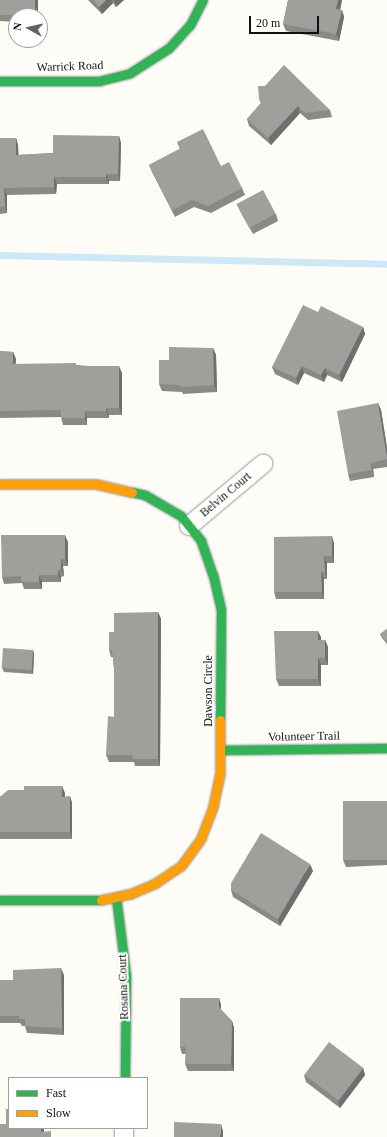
<!DOCTYPE html>
<html>
<head>
<meta charset="utf-8">
<style>
	body { margin:0 }
	#map { position:relative; width:387px; height:1137px; overflow:hidden; background:#fdfcf7; font-family:"Times New Roman",serif }
	div>[style] { position:absolute }
	.stream>* { height:7px; margin:-3.5px; padding:0 3.5px; transform-origin:3.5px; border-radius:3.5px; background:#cde8f7 }
	.roads { filter:drop-shadow(0 0 1px #979795) drop-shadow(0 0 1px #979795) }
	.street>* { height:18px; margin:-9px; padding:0 9px; transform-origin:9px; border-radius:9px; background:#fffffe }
	.fast>* { height:9px; margin:-4.5px; padding:0 4.5px; transform-origin:4.5px; border-radius:4.5px; background:#30b455 }
	.slow>* { height:9px; margin:-4.5px; padding:0 4.5px; transform-origin:4.5px; border-radius:4.5px; background:#ff9f0a }
	.wall>* { inset:0; background:#8a8986 }
	.shaded-wall>* { inset:0; background:#716f6d; transform-origin:0 0 }
	.building>* { inset:0; background:#a19f9c; transform-origin:0 0 }
	span { translate:-50% -50%; white-space:nowrap; text-align:center; line-height:1.15; -webkit-text-stroke:4px #fff; paint-order:stroke }
	.street-label { font-size:12px; color:#111 }
	.legend { position:absolute; left:8px; top:1077px; width:140px; height:52px; box-sizing:border-box; background:#fff; border:1px solid #a0a0a0; margin:0; padding:5px 7px; list-style:none; font-size:12px; color:#111 }
	.legend li { display:flex; align-items:center; gap:8px; height:20px }
	.legend b { width:20px; border:1px solid #a0a0a0 }
	.north { position:absolute; left:8px; top:8px; width:40px; height:40px; box-sizing:border-box; background:#fff; border:1px solid #a0a0a0; border-radius:50%; rotate:278deg; font-size:11px; font-weight:700; line-height:16px; text-align:center; color:#111 }
	.north::after { content:''; display:block; margin:auto; width:14px; height:18px; background:#646362; clip-path:polygon(50% 0,100% 100%,50% 72%,0 100%) }
	.scale { position:absolute; left:249px; top:16px; width:70px; height:18px; box-sizing:border-box; border:2px solid #111; border-top:0; padding-left:5px; font-size:12px; line-height:14px; white-space:nowrap; color:#111; -webkit-text-stroke:3px #fff; paint-order:stroke }
</style>
</head>
<body>
<div id="map">
	<div class="stream">
		<i style="left:0;top:255px;width:387px;rotate:1.3deg"></i>
	</div>
	<div class="roads">
		<div class="street">
			<i style="left:189px;top:526px;width:97px;rotate:-40deg"></i>
			<i style="left:124px;top:1137px;width:9px;rotate:-90deg"></i>
		</div>
		<div class="fast">
			<i style="left:0;top:81px;width:99px"></i>
			<i style="left:99px;top:81px;width:32px;rotate:-14deg"></i>
			<i style="left:130px;top:73px;width:46px;rotate:-32.7deg"></i>
			<i style="left:169px;top:48px;width:31px;rotate:-48deg"></i>
			<i style="left:190px;top:25px;width:28px;rotate:-63deg"></i>
			<i style="left:132px;top:492px;width:13px;rotate:13deg"></i>
			<i style="left:145px;top:495px;width:42px;rotate:30.3deg"></i>
			<i style="left:181px;top:516px;width:32px;rotate:51deg"></i>
			<i style="left:201px;top:541px;width:36px;rotate:71deg"></i>
			<i style="left:213px;top:575px;width:36px;rotate:77deg"></i>
			<i style="left:221px;top:610px;width:110px;rotate:90.5deg"></i>
			<i style="left:221px;top:750px;width:166px;rotate:-0.7deg"></i>
			<i style="left:116px;top:897px;width:80px;rotate:82.8deg"></i>
			<i style="left:126px;top:976px;width:102px;rotate:90.6deg"></i>
			<i style="left:0;top:900px;width:101px"></i>
		</div>
		<div class="slow">
			<i style="left:0;top:484px;width:96px"></i>
			<i style="left:96px;top:484px;width:37px;rotate:13deg"></i>
			<i style="left:101px;top:900px;width:30px;rotate:-12deg"></i>
			<i style="left:130px;top:894px;width:26px;rotate:-23deg"></i>
			<i style="left:154px;top:884px;width:32px;rotate:-34deg"></i>
			<i style="left:181px;top:866px;width:34px;rotate:-54deg"></i>
			<i style="left:201px;top:838px;width:34px;rotate:-69deg"></i>
			<i style="left:213px;top:806px;width:33px;rotate:-78deg"></i>
			<i style="left:220px;top:774px;width:54px;rotate:-90deg"></i>
		</div>
	</div>
	<div class="wall">
		<i style="clip-path:polygon(0 0,38px 0,38px 16px,16px 16px,16px 22px,0 21px)"></i>
		<i style="clip-path:polygon(88px 0,124px 0,116px 7px,113px 3px,102px 14px)"></i>
		<i style="clip-path:polygon(288px 0,342px 0,340px 10px,342px 10px,344px 17px,339px 41px,286px 31px,283px 24px)"></i>
		<i style="clip-path:polygon(259px 99px,330px 110px,332px 117px,308px 120px,300px 113px,271px 145px,249px 126px,247px 119px,261px 103px)"></i>
		<i style="clip-path:polygon(119px 136px,121px 143px,120px 181px,109px 181px,109px 184px,57px 184px,56px 194px,7px 195px,7px 213px,0 214px,0 138px,16px 138px,18px 145px,18px 155px,53px 153px)"></i>
		<i style="clip-path:polygon(177px 142px,221px 166px,242px 188px,245px 195px,211px 213px,194px 207px,175px 217px,152px 172px,149px 165px,180px 149px)"></i>
		<i style="clip-path:polygon(237px 204px,276px 214px,278px 221px,253px 234px,240px 211px)"></i>
		<i style="clip-path:polygon(318px 312px,363px 327px,365px 334px,342px 382px,327px 375px,324px 382px,304px 373px,298px 385px,275px 374px,272px 367px)"></i>
		<i style="clip-path:polygon(213px 348px,216px 355px,217px 392px,183px 394px,182px 392px,162px 391px,159px 384px,169px 360px)"></i>
		<i style="clip-path:polygon(0 351px,13px 352px,16px 359px,15px 364px,77px 365px,122px 373px,122px 415px,109px 415px,109px 418px,87px 418px,87px 425px,63px 425px,61px 417px,0 418px)"></i>
		<i style="clip-path:polygon(378px 403px,381px 410px,387px 448px,387px 467px,373px 469px,374px 477px,350px 481px,348px 474px)"></i>
		<i style="clip-path:polygon(68px 542px,68px 566px,63px 566px,64px 576px,61px 577px,61px 582px,42px 582px,42px 589px,24px 589px,22px 583px,4px 584px,2px 577px)"></i>
		<i style="clip-path:polygon(334px 543px,334px 563px,327px 563px,327px 579px,324px 579px,324px 599px,276px 599px,274px 592px)"></i>
		<i style="clip-path:polygon(158px 612px,161px 619px,160px 766px,135px 766px,134px 762px,109px 762px,106px 755px,114px 717px,114px 669px,113px 657px,111px 657px,109px 650px,114px 632px)"></i>
		<i style="clip-path:polygon(387px 629px,387px 644px,382px 638px,380px 634px)"></i>
		<i style="clip-path:polygon(321px 637px,321px 640px,325px 640px,328px 647px,328px 665px,321px 665px,321px 686px,279px 686px,276px 679px)"></i>
		<i style="clip-path:polygon(33px 650px,34px 654px,33px 674px,4px 672px,2px 668px)"></i>
		<i style="clip-path:polygon(65px 793px,65px 797px,70px 796px,72px 803px,72px 839px,0 839px,0 796px)"></i>
		<i style="clip-path:polygon(387px 801px,387px 865px,346px 867px,343px 860px)"></i>
		<i style="clip-path:polygon(313px 871px,280px 926px,233px 897px,231px 890px)"></i>
		<i style="clip-path:polygon(64px 975px,64px 1035px,27px 1033px,25px 1026px,22px 1026px,20px 1023px,0 1023px,0 980px,13px 980px)"></i>
		<i style="clip-path:polygon(219px 998px,221px 1005px,221px 1010px,232px 1021px,234px 1028px,234px 1071px,188px 1071px,185px 1064px,186px 1054px,182px 1054px,180px 1047px)"></i>
		<i style="clip-path:polygon(363px 1068px,365px 1075px,340px 1108px,306px 1082px,304px 1075px)"></i>
	</div>
	<div class="shaded-wall">
		<i style="left:35px;top:0;width:3px;height:16px"></i>
		<i style="clip-path:polygon(106px 0,112px 0,113px 3px,102px 14px,99px 7px)"></i>
		<i style="clip-path:polygon(114px 0,124px 0,116px 7px)"></i>
		<i style="clip-path:polygon(338px 0,342px 0,339px 16px,336px 9px)"></i>
		<i style="clip-path:polygon(342px 10px,344px 17px,339px 41px,336px 34px)"></i>
		<i style="clip-path:polygon(298px 106px,300px 113px,271px 145px,268px 138px)"></i>
		<i style="clip-path:polygon(119px 136px,121px 143px,120px 181px,118px 174px)"></i>
		<i style="clip-path:polygon(16px 138px,18px 145px,19px 162px,16px 155px)"></i>
		<i style="clip-path:polygon(106px 174px,109px 181px,109px 184px,106px 177px)"></i>
		<i style="clip-path:polygon(54px 177px,57px 184px,56px 194px,54px 187px)"></i>
		<i style="clip-path:polygon(4px 188px,7px 195px,7px 213px,5px 206px)"></i>
		<i style="clip-path:polygon(363px 327px,365px 334px,342px 382px,339px 375px)"></i>
		<i style="clip-path:polygon(213px 348px,216px 355px,217px 392px,214px 385px)"></i>
		<i style="clip-path:polygon(13px 352px,16px 359px,15px 371px,13px 364px)"></i>
		<i style="clip-path:polygon(119px 366px,122px 373px,122px 415px,119px 408px)"></i>
		<i style="clip-path:polygon(302px 366px,304px 373px,298px 385px,296px 378px)"></i>
		<i style="clip-path:polygon(325px 368px,327px 375px,324px 382px,321px 375px)"></i>
		<i style="clip-path:polygon(378px 403px,381px 410px,387px 448px,387px 457px)"></i>
		<i style="clip-path:polygon(106px 408px,109px 415px,109px 418px,106px 411px)"></i>
		<i style="clip-path:polygon(85px 411px,87px 418px,87px 425px,85px 418px)"></i>
		<i style="clip-path:polygon(370px 463px,373px 469px,374px 477px)"></i>
		<i style="clip-path:polygon(65px 535px,68px 542px,68px 566px,65px 559px)"></i>
		<i style="clip-path:polygon(332px 536px,334px 543px,334px 563px,332px 556px)"></i>
		<i style="clip-path:polygon(324px 556px,327px 563px,327px 579px,325px 572px)"></i>
		<i style="clip-path:polygon(61px 559px,63px 566px,64px 576px,61px 569px)"></i>
		<i style="clip-path:polygon(58px 570px,61px 577px,61px 582px,58px 575px)"></i>
		<i style="clip-path:polygon(321px 572px,324px 579px,324px 599px,322px 592px)"></i>
		<i style="clip-path:polygon(39px 575px,42px 582px,42px 589px,39px 582px)"></i>
		<i style="clip-path:polygon(158px 612px,161px 619px,160px 766px,158px 759px)"></i>
		<i style="clip-path:polygon(318px 631px,321px 637px,321px 647px,318px 640px)"></i>
		<i style="clip-path:polygon(325px 640px,328px 647px,328px 665px,325px 658px)"></i>
		<i style="clip-path:polygon(33px 650px,34px 654px,33px 674px,32px 670px)"></i>
		<i style="clip-path:polygon(318px 658px,321px 665px,321px 686px,318px 679px)"></i>
		<i style="clip-path:polygon(62px 786px,65px 793px,65px 804px,62px 797px)"></i>
		<i style="clip-path:polygon(70px 796px,72px 803px,72px 839px,70px 832px)"></i>
		<i style="clip-path:polygon(310px 864px,313px 871px,280px 926px,278px 919px)"></i>
		<i style="clip-path:polygon(61px 968px,64px 975px,64px 1035px,62px 1028px)"></i>
		<i style="clip-path:polygon(219px 998px,221px 1005px,221px 1014px,219px 1007px)"></i>
		<i style="clip-path:polygon(232px 1021px,234px 1028px,234px 1071px,231px 1064px)"></i>
		<i style="clip-path:polygon(363px 1068px,365px 1075px,340px 1108px,338px 1101px)"></i>
		<i style="clip-path:polygon(221px 1124px,223px 1131px,223px 1137px,220px 1137px)"></i>
		<i style="clip-path:polygon(41px 1128px,44px 1128px,44px 1137px,41px 1132px)"></i>
	</div>
	<div class="building">
		<i style="left:0;top:0;width:35px;height:15px"></i>
		<i style="clip-path:polygon(93px 0,106px 0,99px 7px)"></i>
		<i style="clip-path:polygon(288px 0,338px 0,336px 9px,342px 10px,336px 34px,283px 24px)"></i>
		<i style="clip-path:polygon(284px 65px,330px 110px,305px 113px,298px 106px,268px 138px,247px 119px,262px 102px,259px 99px,258px 86px,265px 86px)"></i>
		<i style="clip-path:polygon(203px 129px,221px 166px,229px 162px,242px 188px,208px 206px,192px 200px,172px 210px,149px 165px,181px 148px,177px 142px)"></i>
		<i style="clip-path:polygon(53px 135px,119px 136px,118px 174px,106px 174px,106px 177px,54px 177px,54px 187px,4px 188px,5px 206px,0 207px,0 138px,16px 138px,16px 155px,53px 153px)"></i>
		<i style="left:263px;top:190px;width:27px;height:30px;rotate:62deg"></i>
		<i style="clip-path:polygon(303px 305px,318px 312px,321px 306px,363px 327px,339px 375px,325px 368px,321px 375px,302px 366px,296px 378px,272px 367px)"></i>
		<i style="clip-path:polygon(169px 347px,213px 348px,214px 385px,180px 387px,180px 385px,159px 384px,159px 360px,169px 360px)"></i>
		<i style="clip-path:polygon(0 351px,13px 352px,13px 364px,76px 363px,76px 365px,90px 366px,119px 366px,119px 408px,106px 408px,106px 411px,85px 411px,85px 418px,61px 418px,61px 410px,0 411px)"></i>
		<i style="clip-path:polygon(378px 403px,387px 459px,370px 463px,372px 470px,348px 474px,337px 411px)"></i>
		<i style="clip-path:polygon(1px 535px,65px 535px,65px 559px,61px 559px,61px 569px,58px 570px,58px 575px,39px 575px,39px 582px,21px 582px,21px 576px,2px 577px)"></i>
		<i style="clip-path:polygon(332px 536px,332px 556px,324px 556px,325px 572px,321px 572px,322px 592px,274px 592px,274px 537px)"></i>
		<i style="clip-path:polygon(158px 612px,158px 759px,133px 759px,132px 755px,106px 755px,108px 716px,114px 717px,114px 669px,112px 650px,109px 650px,109px 632px,114px 632px,114px 613px)"></i>
		<i style="clip-path:polygon(387px 629px,387px 642px,380px 634px)"></i>
		<i style="clip-path:polygon(274px 631px,318px 631px,318px 640px,325px 640px,325px 658px,318px 658px,318px 679px,276px 679px)"></i>
		<i style="left:3px;top:648px;width:30px;height:20px;rotate:4deg"></i>
		<i style="clip-path:polygon(24px 786px,62px 786px,62px 797px,70px 796px,70px 832px,0 832px,0 796px,1px 796px,8px 790px,24px 790px)"></i>
		<i style="left:343px;top:801px;width:44px;height:59px"></i>
		<i style="clip-path:polygon(261px 833px,310px 864px,278px 919px,231px 890px,231px 883px)"></i>
		<i style="clip-path:polygon(61px 968px,62px 1028px,25px 1026px,25px 1019px,19px 1019px,19px 1016px,0 1016px,0 980px,13px 980px,13px 970px)"></i>
		<i style="clip-path:polygon(180px 998px,219px 998px,219px 1007px,232px 1021px,231px 1064px,185px 1064px,186px 1047px,180px 1047px)"></i>
		<i style="left:329px;top:1042px;width:43px;height:41px;rotate:37deg"></i>
		<i style="clip-path:polygon(6px 1109px,9px 1109px,9px 1128px,41px 1128px,41px 1132px,51px 1131px,51px 1137px,0 1137px,0 1124px,6px 1124px)"></i>
		<i style="clip-path:polygon(174px 1122px,221px 1124px,220px 1137px,174px 1137px)"></i>
	</div>
	<div class="street-label">
		<span style="left:70px;top:67px;rotate:-2deg">Warrick Road</span>
		<span style="left:226px;top:495px;rotate:-40deg">Belvin Court</span>
		<span style="left:209px;top:691px;rotate:-90deg">Dawson Circle</span>
		<span style="left:304px;top:737px;rotate:-1deg">Volunteer Trail</span>
		<span style="left:124px;top:987px;rotate:-92deg">Rosana Court</span>
	</div>
	<ul class="legend">
	<li><b style="height:5px;background:#30b455"></b>Fast</li>
	<li><b style="height:5px;background:#ff9f0a"></b>Slow</li>
	</ul>
	<div class="north">N</div>
	<div class="scale">20 m</div>
</div>
</body>
</html>
